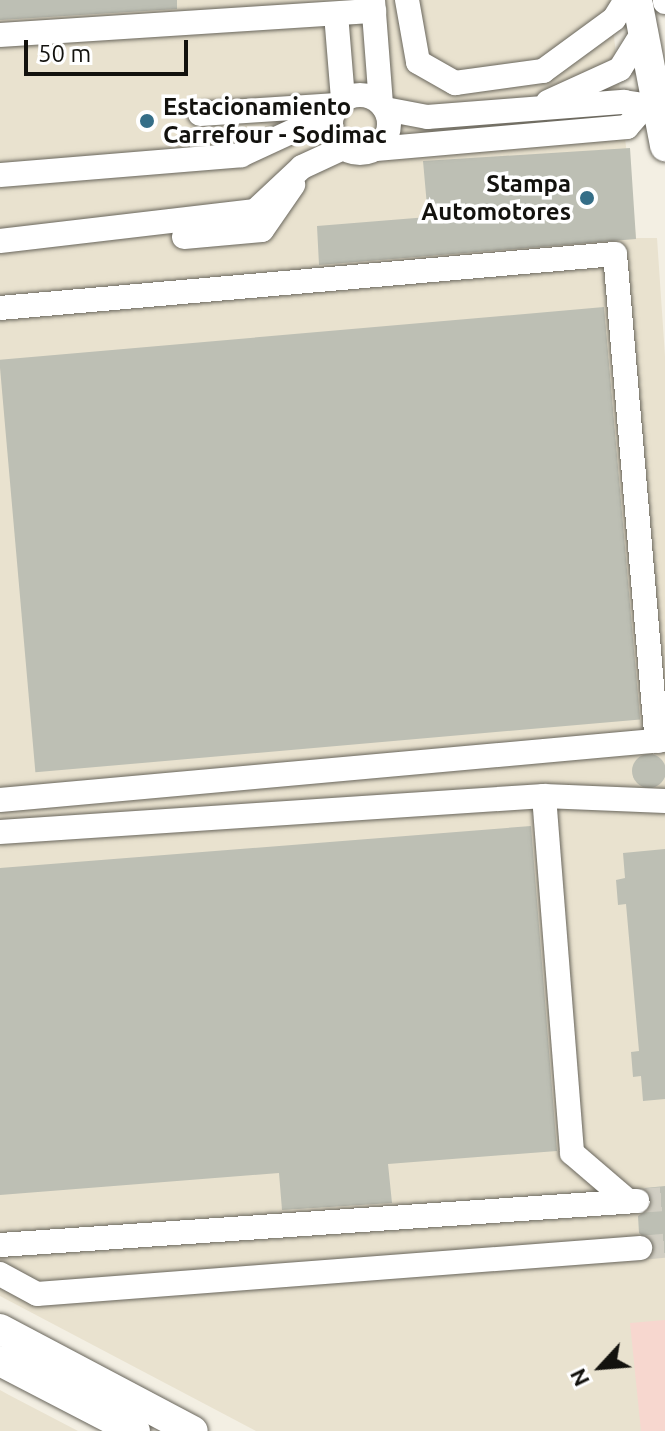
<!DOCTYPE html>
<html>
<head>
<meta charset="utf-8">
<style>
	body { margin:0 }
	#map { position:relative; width:665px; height:1431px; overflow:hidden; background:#f3efe3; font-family:Ubuntu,sans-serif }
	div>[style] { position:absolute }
	.built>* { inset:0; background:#e9e2cf }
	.green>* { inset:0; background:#f7d7cf }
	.building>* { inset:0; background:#bdbfb4; transform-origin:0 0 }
	.round { border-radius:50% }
	.minor-tunnel>* { height:24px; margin-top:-12px; transform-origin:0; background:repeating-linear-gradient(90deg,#d1cec3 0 24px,transparent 0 36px) }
	.roads { filter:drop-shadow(0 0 2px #69665c) drop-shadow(0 0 2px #69665c) }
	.minor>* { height:24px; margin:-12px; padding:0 12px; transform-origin:12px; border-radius:12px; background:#fff }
	.minor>.ring { margin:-12px; padding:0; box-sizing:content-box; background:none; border:24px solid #fff; border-radius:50% }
	.major>* { height:30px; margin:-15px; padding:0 15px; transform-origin:15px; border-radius:15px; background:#fff }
	.dots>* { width:22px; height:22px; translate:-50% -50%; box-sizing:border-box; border:4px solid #fff; border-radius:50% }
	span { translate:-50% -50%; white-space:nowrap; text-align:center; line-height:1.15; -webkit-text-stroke:7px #fff; paint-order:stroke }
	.poi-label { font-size:24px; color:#13120e; font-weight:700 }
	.left { translate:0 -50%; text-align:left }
	.right { translate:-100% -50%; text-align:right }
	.north { position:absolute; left:561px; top:1327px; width:80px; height:80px; -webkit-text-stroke:6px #fff; paint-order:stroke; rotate:244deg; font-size:22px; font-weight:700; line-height:32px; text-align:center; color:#13120e }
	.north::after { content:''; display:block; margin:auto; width:28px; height:36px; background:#13120e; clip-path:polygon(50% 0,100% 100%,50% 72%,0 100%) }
	.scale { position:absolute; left:24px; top:40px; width:164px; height:36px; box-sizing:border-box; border:4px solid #13120e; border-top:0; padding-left:10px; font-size:24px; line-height:28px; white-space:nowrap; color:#13120e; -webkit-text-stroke:6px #fff; paint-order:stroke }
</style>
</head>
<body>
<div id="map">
	<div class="built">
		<i style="clip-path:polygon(0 0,610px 0,636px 238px,657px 238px,665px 356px,665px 1431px,256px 1431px,0 1296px)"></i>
		<i style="clip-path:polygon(0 1390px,9px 1395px,78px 1431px,0 1431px)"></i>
	</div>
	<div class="green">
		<i style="clip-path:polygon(665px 1320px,665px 1431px,641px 1431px,630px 1323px)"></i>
	</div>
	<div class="building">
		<i style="clip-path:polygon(0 0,177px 0,177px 9px,0 20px)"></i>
		<i style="clip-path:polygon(630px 148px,636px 239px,319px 265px,317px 226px,428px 217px,423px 161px)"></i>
		<i style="left:604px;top:307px;width:414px;height:607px;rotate:85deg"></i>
		<i class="round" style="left:632px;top:754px;width:34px;height:34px"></i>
		<i style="clip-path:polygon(531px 826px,557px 1151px,388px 1164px,392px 1203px,282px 1210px,279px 1173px,0 1195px,0 868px)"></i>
		<i style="clip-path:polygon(665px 849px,665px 1099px,643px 1101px,641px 1076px,633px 1077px,631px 1052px,639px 1051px,626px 904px,618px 905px,616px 880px,625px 878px,623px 853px)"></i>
		<i style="clip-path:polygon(665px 1186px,665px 1256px,651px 1257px,655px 1246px,639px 1233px,638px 1216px,651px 1207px,645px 1188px)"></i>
	</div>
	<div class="minor-tunnel">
		<i style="left:637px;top:1201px;width:28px;rotate:-4deg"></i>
		<i style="left:640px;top:1248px;width:25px;rotate:-5deg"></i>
	</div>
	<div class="roads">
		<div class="minor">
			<i style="left:373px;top:0;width:103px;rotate:85.6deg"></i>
			<i style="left:407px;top:0;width:63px;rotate:79.9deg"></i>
			<i style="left:418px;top:62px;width:43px;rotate:29.6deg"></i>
			<i style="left:455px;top:83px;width:89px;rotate:-7.8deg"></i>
			<i style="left:543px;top:71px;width:88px;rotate:-36.2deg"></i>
			<i style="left:614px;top:19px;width:22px;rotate:-58deg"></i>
			<i style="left:665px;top:0;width:2px;rotate:90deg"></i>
			<i style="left:336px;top:14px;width:86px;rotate:85.3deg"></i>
			<i style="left:0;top:35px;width:375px;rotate:-3.7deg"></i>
			<i class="ring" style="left:331px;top:95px;width:34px;height:34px"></i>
			<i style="left:548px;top:102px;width:79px;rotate:-24.6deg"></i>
			<i style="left:620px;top:69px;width:40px;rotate:-58deg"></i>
			<i style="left:385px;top:109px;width:43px;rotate:10.8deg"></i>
			<i style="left:427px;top:117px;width:198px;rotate:-4.4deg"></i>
			<i style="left:624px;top:102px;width:30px;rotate:9deg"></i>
			<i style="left:200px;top:114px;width:137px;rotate:-3.8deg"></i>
			<i style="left:376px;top:149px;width:252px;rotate:-5deg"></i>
			<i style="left:627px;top:127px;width:23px;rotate:-49deg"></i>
			<i style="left:0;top:175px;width:242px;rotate:-4.7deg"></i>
			<i style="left:241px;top:155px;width:102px;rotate:-24.8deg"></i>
			<i style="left:184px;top:237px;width:78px;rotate:-5.1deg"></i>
			<i style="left:262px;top:230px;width:55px;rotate:-55.4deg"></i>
			<i style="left:0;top:241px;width:257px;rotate:-6.7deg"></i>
			<i style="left:255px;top:211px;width:64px;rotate:-43.1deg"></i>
			<i style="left:302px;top:167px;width:45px;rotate:-24.9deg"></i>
			<i style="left:0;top:308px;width:617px;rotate:-5.02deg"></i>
			<i style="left:615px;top:254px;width:489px;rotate:85.1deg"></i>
			<i style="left:544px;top:796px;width:358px;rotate:85.5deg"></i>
			<i style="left:572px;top:1153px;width:74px;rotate:40.6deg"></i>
			<i style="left:0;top:800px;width:668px;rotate:-5.16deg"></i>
			<i style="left:0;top:832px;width:545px;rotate:-3.79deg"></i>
			<i style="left:544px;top:796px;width:121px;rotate:2.4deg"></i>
			<i style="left:0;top:1245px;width:639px;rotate:-3.95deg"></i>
			<i style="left:0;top:1274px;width:42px;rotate:28.4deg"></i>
			<i style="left:37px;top:1294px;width:605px;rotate:-4.36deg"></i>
		</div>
		<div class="major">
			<i style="left:637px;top:0;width:149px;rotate:79.1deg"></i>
			<i style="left:0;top:1329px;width:218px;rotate:27.9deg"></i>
			<i style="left:0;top:1361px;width:152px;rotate:27.4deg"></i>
		</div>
	</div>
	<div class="dots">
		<i style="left:147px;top:121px;background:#356e87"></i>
		<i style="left:587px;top:198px;background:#356e87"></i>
	</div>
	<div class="poi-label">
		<span class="left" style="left:163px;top:121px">Estacionamiento<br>Carrefour - Sodimac</span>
		<span class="right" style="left:571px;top:198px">Stampa<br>Automotores</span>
	</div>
	<div class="north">N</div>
	<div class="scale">50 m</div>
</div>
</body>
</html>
